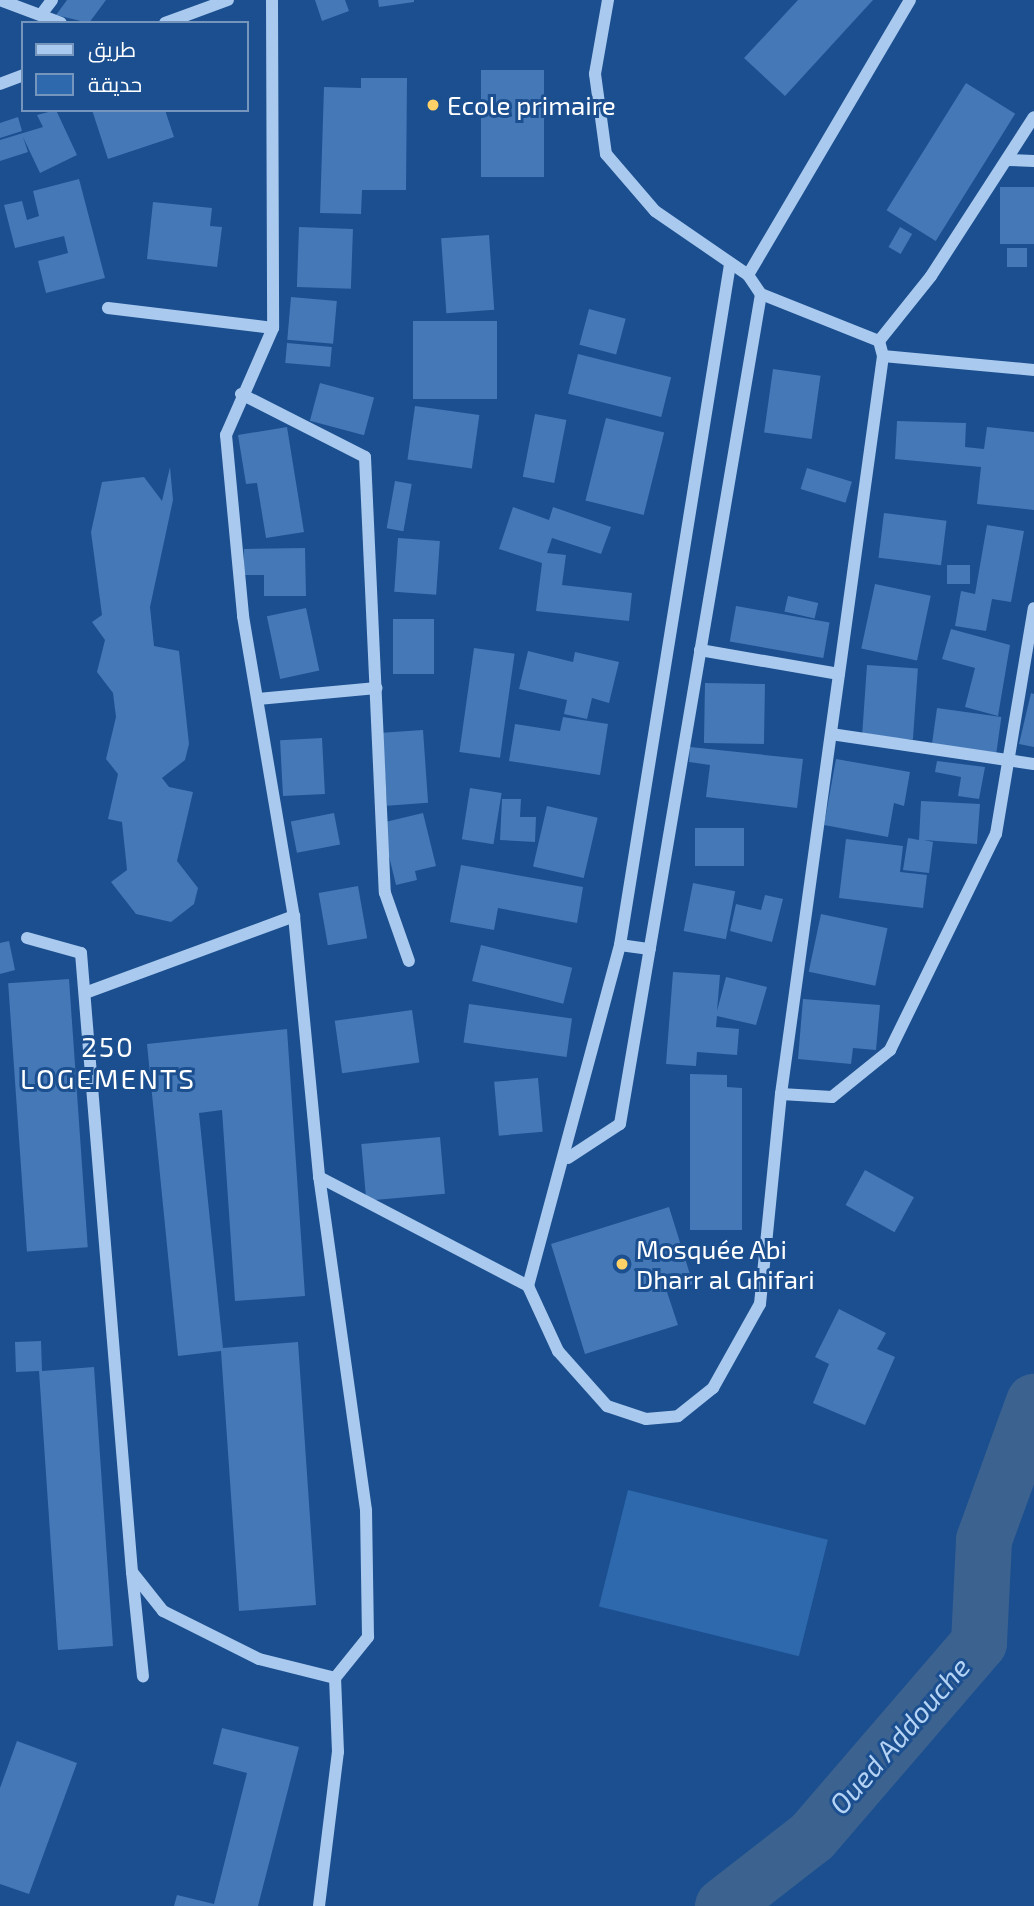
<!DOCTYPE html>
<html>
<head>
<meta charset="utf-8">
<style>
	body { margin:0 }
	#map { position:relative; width:1034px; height:1906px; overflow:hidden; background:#1b4f8f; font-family:"Exo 2",Cairo,sans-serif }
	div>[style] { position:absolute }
	.green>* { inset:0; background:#2e69ad; transform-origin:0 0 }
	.river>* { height:56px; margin:-28px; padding:0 28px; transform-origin:28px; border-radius:28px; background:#3c6290 }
	.building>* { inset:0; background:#4478b7; transform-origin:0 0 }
	.minor>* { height:12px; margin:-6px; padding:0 6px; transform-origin:6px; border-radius:6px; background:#a9c9ee }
	.dots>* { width:19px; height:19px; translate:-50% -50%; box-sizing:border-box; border:4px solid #1b4f8f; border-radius:50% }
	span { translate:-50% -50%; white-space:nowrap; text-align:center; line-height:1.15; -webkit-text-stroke:6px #1b4f8f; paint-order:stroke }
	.poi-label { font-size:26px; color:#fff }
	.left { translate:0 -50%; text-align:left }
	.neighbourhood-label { font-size:28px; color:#fff; letter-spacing:2px }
	.water-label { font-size:28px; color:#b5d3f5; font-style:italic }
	.legend { position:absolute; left:21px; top:21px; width:228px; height:91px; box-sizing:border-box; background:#1b4f8f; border:2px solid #7695bc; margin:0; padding:9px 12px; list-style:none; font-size:21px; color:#fff }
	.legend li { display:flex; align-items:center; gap:14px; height:35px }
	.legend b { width:35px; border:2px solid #7695bc }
</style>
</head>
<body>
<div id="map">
	<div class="green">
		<i style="left:628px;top:1490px;width:206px;height:120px;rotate:14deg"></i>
	</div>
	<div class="river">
		<i style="left:723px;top:1906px;width:113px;rotate:-37.8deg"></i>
		<i style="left:812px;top:1837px;width:256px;rotate:-49.3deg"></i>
		<i style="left:979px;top:1643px;width:103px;rotate:-87.2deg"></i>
		<i style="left:984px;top:1540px;width:147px;rotate:-70.1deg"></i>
	</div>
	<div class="building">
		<i style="clip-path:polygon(67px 0,106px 0,89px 23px,56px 15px)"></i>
		<i style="clip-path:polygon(315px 0,345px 0,349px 11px,322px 21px)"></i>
		<i style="clip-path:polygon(378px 0,414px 0,414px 2px,379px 7px)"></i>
		<i style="clip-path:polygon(798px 0,873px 0,785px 96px,744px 58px)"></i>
		<i style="left:481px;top:70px;width:63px;height:107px"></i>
		<i style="clip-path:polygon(361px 78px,407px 78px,406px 190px,362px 190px,361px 214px,320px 213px,324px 87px,361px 88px)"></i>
		<i style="left:966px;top:83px;width:58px;height:150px;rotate:32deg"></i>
		<i style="clip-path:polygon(56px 110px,77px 155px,40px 173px,23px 137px,28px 152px,0 161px,0 140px,43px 127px,37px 115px)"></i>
		<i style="clip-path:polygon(92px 110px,165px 110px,174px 137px,108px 159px)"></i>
		<i style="clip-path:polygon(18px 117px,22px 131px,0 138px,0 123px)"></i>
		<i style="clip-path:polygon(79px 179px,105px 278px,46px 293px,38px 261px,68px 253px,64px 236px,15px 248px,4px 205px,22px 201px,27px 220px,39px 216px,33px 191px)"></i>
		<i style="left:1034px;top:187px;width:57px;height:34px;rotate:90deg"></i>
		<i style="clip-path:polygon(153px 202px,212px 208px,210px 226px,222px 227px,217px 267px,147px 259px)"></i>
		<i style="left:299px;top:227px;width:54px;height:60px;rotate:2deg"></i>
		<i style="left:900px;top:227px;width:14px;height:23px;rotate:30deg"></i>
		<i style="left:489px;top:235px;width:75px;height:48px;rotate:86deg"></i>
		<i style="left:1007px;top:248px;width:20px;height:19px"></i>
		<i style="left:291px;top:297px;width:46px;height:43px;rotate:5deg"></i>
		<i style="left:589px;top:309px;width:38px;height:37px;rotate:15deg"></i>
		<i style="left:413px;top:321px;width:84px;height:78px"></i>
		<i style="left:287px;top:343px;width:45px;height:20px;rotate:5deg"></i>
		<i style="left:578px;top:354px;width:96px;height:41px;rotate:14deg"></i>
		<i style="left:773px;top:369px;width:48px;height:64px;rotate:8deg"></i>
		<i style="left:320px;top:383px;width:56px;height:39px;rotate:15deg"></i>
		<i style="left:415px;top:406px;width:65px;height:54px;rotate:8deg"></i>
		<i style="left:535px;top:414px;width:32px;height:64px;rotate:11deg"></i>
		<i style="left:606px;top:418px;width:60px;height:85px;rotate:14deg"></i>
		<i style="clip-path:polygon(897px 421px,966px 423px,965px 447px,984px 449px,987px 427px,1034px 432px,1034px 510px,977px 504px,981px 467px,895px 459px)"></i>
		<i style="clip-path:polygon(287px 427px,304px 532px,266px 538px,257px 483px,246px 484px,238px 435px)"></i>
		<i style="clip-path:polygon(170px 467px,173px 500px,150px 607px,154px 646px,179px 651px,189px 744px,185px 760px,162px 778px,169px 787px,193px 792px,177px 861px,198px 888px,194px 904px,171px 922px,136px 914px,111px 882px,127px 870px,122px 822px,108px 819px,118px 774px,106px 759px,116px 717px,113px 693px,97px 672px,105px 640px,92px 622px,102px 615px,91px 532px,102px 482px,144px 477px,162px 501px)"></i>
		<i style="left:807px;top:468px;width:47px;height:22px;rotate:17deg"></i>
		<i style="left:395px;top:481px;width:17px;height:48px;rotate:10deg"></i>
		<i style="clip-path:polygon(513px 507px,549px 520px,553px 507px,611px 527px,601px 554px,552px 538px,547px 553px,566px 555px,562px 585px,632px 593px,629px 621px,536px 611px,542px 563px,499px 549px)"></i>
		<i style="left:884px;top:513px;width:63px;height:45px;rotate:7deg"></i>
		<i style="clip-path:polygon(987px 525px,1024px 531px,1011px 602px,992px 599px,986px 631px,955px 626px,961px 591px,975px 594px)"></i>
		<i style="left:398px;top:538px;width:42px;height:54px;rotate:4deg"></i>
		<i style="clip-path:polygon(305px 548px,306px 596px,264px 596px,264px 575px,244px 575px,244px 549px)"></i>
		<i style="left:947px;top:565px;width:23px;height:19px"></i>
		<i style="left:875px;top:584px;width:57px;height:66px;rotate:12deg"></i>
		<i style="left:788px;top:596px;width:31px;height:16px;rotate:13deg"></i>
		<i style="left:736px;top:606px;width:95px;height:36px;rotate:10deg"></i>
		<i style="left:306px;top:608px;width:64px;height:40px;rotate:78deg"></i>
		<i style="left:393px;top:619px;width:41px;height:55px"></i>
		<i style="clip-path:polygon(951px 629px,1010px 645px,998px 716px,965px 707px,975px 668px,942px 659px)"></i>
		<i style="left:474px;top:648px;width:41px;height:105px;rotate:8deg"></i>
		<i style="clip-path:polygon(528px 651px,573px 662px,575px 652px,619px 662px,609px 703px,592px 698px,587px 719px,564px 714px,567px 700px,519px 689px)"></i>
		<i style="left:867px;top:665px;width:51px;height:71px;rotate:4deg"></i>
		<i style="left:705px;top:683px;width:60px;height:60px;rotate:1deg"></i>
		<i style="clip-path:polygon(1031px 693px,1034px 694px,1034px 747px,1019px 744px)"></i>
		<i style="left:937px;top:708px;width:65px;height:36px;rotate:8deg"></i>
		<i style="clip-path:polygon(563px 717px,608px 724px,600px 775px,509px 761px,515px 724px,560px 731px)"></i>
		<i style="left:423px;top:730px;width:73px;height:41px;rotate:86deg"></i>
		<i style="left:322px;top:738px;width:56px;height:42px;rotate:87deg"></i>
		<i style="clip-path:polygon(690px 747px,803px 759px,797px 808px,706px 797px,710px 765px,689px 762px)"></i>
		<i style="clip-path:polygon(836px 759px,910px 772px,904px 806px,894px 803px,888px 837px,824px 825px)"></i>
		<i style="clip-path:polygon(937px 761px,985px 767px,979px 799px,958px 796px,961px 777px,935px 772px)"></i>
		<i style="left:470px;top:788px;width:32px;height:52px;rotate:9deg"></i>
		<i style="clip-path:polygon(502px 799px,521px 799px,520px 817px,536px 817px,535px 842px,500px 840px)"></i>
		<i style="clip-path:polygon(921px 801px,980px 804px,977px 844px,924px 840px,933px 842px,929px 873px,903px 870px,908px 838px,919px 840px)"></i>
		<i style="left:547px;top:806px;width:52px;height:62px;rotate:13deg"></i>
		<i style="left:334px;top:813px;width:32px;height:44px;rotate:79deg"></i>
		<i style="clip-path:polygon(423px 813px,436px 866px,415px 871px,417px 880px,396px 885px,381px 823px)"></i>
		<i style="left:744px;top:828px;width:38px;height:49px;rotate:90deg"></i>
		<i style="clip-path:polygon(846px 839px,903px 846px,900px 872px,927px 875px,923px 908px,839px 898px)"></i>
		<i style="clip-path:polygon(461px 865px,583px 887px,577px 923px,498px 908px,494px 930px,450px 922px)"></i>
		<i style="left:693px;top:883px;width:43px;height:49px;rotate:11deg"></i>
		<i style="left:358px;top:886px;width:53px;height:40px;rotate:80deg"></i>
		<i style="clip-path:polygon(765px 895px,783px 899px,772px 942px,730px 931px,736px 904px,761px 910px)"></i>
		<i style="left:821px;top:914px;width:68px;height:59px;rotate:12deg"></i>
		<i style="clip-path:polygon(9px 941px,15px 970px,0 974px,0 943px)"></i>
		<i style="left:481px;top:945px;width:94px;height:37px;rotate:14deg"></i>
		<i style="clip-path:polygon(673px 972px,720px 975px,717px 1011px,726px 977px,767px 987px,756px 1025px,717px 1016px,716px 1027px,739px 1029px,737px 1055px,697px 1052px,696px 1066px,666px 1064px)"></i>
		<i style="left:69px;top:979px;width:269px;height:61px;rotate:86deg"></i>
		<i style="clip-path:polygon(803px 999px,880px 1005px,876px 1050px,853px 1048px,851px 1064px,798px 1059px)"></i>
		<i style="left:469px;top:1004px;width:104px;height:39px;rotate:8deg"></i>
		<i style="left:412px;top:1010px;width:53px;height:78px;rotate:82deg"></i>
		<i style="clip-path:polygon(287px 1029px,305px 1296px,235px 1301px,222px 1110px,199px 1113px,223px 1348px,298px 1342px,316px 1605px,239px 1611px,221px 1351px,178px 1356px,147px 1044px)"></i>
		<i style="clip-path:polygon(690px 1074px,727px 1075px,727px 1087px,742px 1088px,742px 1230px,690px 1230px)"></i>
		<i style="left:538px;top:1078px;width:54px;height:44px;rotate:85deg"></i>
		<i style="left:440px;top:1137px;width:57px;height:79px;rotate:85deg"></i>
		<i style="left:865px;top:1170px;width:56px;height:40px;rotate:29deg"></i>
		<i style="clip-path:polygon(669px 1207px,693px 1284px,667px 1292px,678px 1325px,585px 1354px,551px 1244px)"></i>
		<i style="clip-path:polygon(839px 1309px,886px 1333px,877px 1349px,895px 1357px,865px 1425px,813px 1403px,829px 1364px,815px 1357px)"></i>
		<i style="clip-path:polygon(41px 1341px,42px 1371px,94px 1367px,113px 1646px,58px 1650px,39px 1371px,16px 1372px,15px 1342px)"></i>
		<i style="clip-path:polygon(222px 1728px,299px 1747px,258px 1906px,174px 1906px,177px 1895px,214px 1904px,247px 1773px,213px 1764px)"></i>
		<i style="clip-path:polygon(17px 1741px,77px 1763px,29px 1894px,0 1884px,0 1788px)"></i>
	</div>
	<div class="minor">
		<i style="left:0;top:0;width:65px;rotate:20.7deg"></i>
		<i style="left:272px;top:0;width:328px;rotate:89.8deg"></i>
		<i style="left:273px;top:328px;width:117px;rotate:113.7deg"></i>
		<i style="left:226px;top:435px;width:182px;rotate:84.6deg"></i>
		<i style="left:243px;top:616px;width:304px;rotate:80.4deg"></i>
		<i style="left:294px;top:916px;width:262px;rotate:84.5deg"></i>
		<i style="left:319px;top:1177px;width:236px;rotate:27.5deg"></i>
		<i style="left:528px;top:1286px;width:72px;rotate:65.2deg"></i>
		<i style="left:558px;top:1351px;width:74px;rotate:48.3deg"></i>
		<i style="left:607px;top:1406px;width:41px;rotate:18.4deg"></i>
		<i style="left:646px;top:1419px;width:32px;rotate:-5deg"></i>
		<i style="left:678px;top:1416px;width:45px;rotate:-38.7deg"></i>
		<i style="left:713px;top:1388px;width:96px;rotate:-60.8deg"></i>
		<i style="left:760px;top:1304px;width:211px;rotate:-84.3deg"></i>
		<i style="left:608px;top:0;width:75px;rotate:100deg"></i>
		<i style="left:595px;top:74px;width:81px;rotate:82.2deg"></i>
		<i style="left:606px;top:154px;width:75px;rotate:49.3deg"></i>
		<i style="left:655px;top:211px;width:113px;rotate:34.5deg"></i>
		<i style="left:748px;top:275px;width:23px;rotate:56deg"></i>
		<i style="left:761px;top:294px;width:127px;rotate:21.7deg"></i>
		<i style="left:879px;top:341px;width:16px;rotate:75deg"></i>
		<i style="left:883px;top:356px;width:152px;rotate:5.3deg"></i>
		<i style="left:43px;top:12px;width:15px;rotate:-53deg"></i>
		<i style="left:165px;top:23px;width:67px;rotate:-20.1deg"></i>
		<i style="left:0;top:84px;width:25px;rotate:-21deg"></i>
		<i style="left:1008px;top:160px;width:26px;rotate:2deg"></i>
		<i style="left:748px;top:275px;width:319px;rotate:-59.5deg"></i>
		<i style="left:108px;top:308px;width:166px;rotate:6.9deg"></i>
		<i style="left:879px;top:341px;width:83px;rotate:-51.3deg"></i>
		<i style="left:931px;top:276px;width:189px;rotate:-57.1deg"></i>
		<i style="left:883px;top:356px;width:745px;rotate:97.87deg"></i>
		<i style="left:781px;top:1094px;width:51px;rotate:3.4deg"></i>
		<i style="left:832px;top:1097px;width:75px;rotate:-39deg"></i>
		<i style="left:890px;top:1050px;width:241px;rotate:-63.9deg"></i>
		<i style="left:996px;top:834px;width:229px;rotate:-80.5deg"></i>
		<i style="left:241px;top:394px;width:139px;rotate:26.9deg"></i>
		<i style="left:365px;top:457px;width:436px;rotate:87.4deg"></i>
		<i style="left:385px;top:893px;width:72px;rotate:70.6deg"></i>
		<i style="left:700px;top:650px;width:141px;rotate:9.8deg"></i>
		<i style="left:258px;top:699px;width:119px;rotate:-5.3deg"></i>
		<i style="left:831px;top:734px;width:205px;rotate:8.4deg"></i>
		<i style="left:27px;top:938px;width:56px;rotate:15.5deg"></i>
		<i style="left:81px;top:953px;width:621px;rotate:85.29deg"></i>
		<i style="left:132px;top:1572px;width:50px;rotate:51.5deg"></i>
		<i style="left:163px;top:1611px;width:107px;rotate:26.6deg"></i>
		<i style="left:259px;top:1659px;width:78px;rotate:14deg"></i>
		<i style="left:335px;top:1678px;width:53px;rotate:-51.2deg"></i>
		<i style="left:368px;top:1637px;width:127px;rotate:-90.9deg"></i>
		<i style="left:366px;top:1510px;width:336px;rotate:-98deg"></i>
		<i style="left:620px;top:945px;width:30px;rotate:8deg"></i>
		<i style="left:85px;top:993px;width:223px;rotate:-20.2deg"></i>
		<i style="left:568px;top:1158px;width:62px;rotate:-33.2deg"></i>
		<i style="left:620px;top:1124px;width:842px;rotate:-80.36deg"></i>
		<i style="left:528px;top:1286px;width:353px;rotate:-74.9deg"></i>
		<i style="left:620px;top:945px;width:690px;rotate:-80.82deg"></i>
		<i style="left:132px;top:1572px;width:105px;rotate:84deg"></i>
		<i style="left:319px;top:1906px;width:155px;rotate:-83deg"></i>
		<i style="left:338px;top:1752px;width:74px;rotate:-92.3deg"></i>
	</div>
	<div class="dots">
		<i style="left:433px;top:105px;background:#ffd166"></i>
		<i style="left:622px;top:1264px;background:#ffd166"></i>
	</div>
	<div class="poi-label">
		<span class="left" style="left:447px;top:105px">Ecole primaire</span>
		<span class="left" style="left:636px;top:1264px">Mosquée Abi<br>Dharr al Ghifari</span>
	</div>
	<div class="neighbourhood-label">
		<span style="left:108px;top:1062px">250<br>LOGEMENTS</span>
	</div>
	<div class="water-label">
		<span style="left:899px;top:1735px;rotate:-49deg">Oued Addouche</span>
	</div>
	<ul class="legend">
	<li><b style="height:9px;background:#a9c9ee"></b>طريق</li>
	<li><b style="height:19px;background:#2e69ad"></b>حديقة</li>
	</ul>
</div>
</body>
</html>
